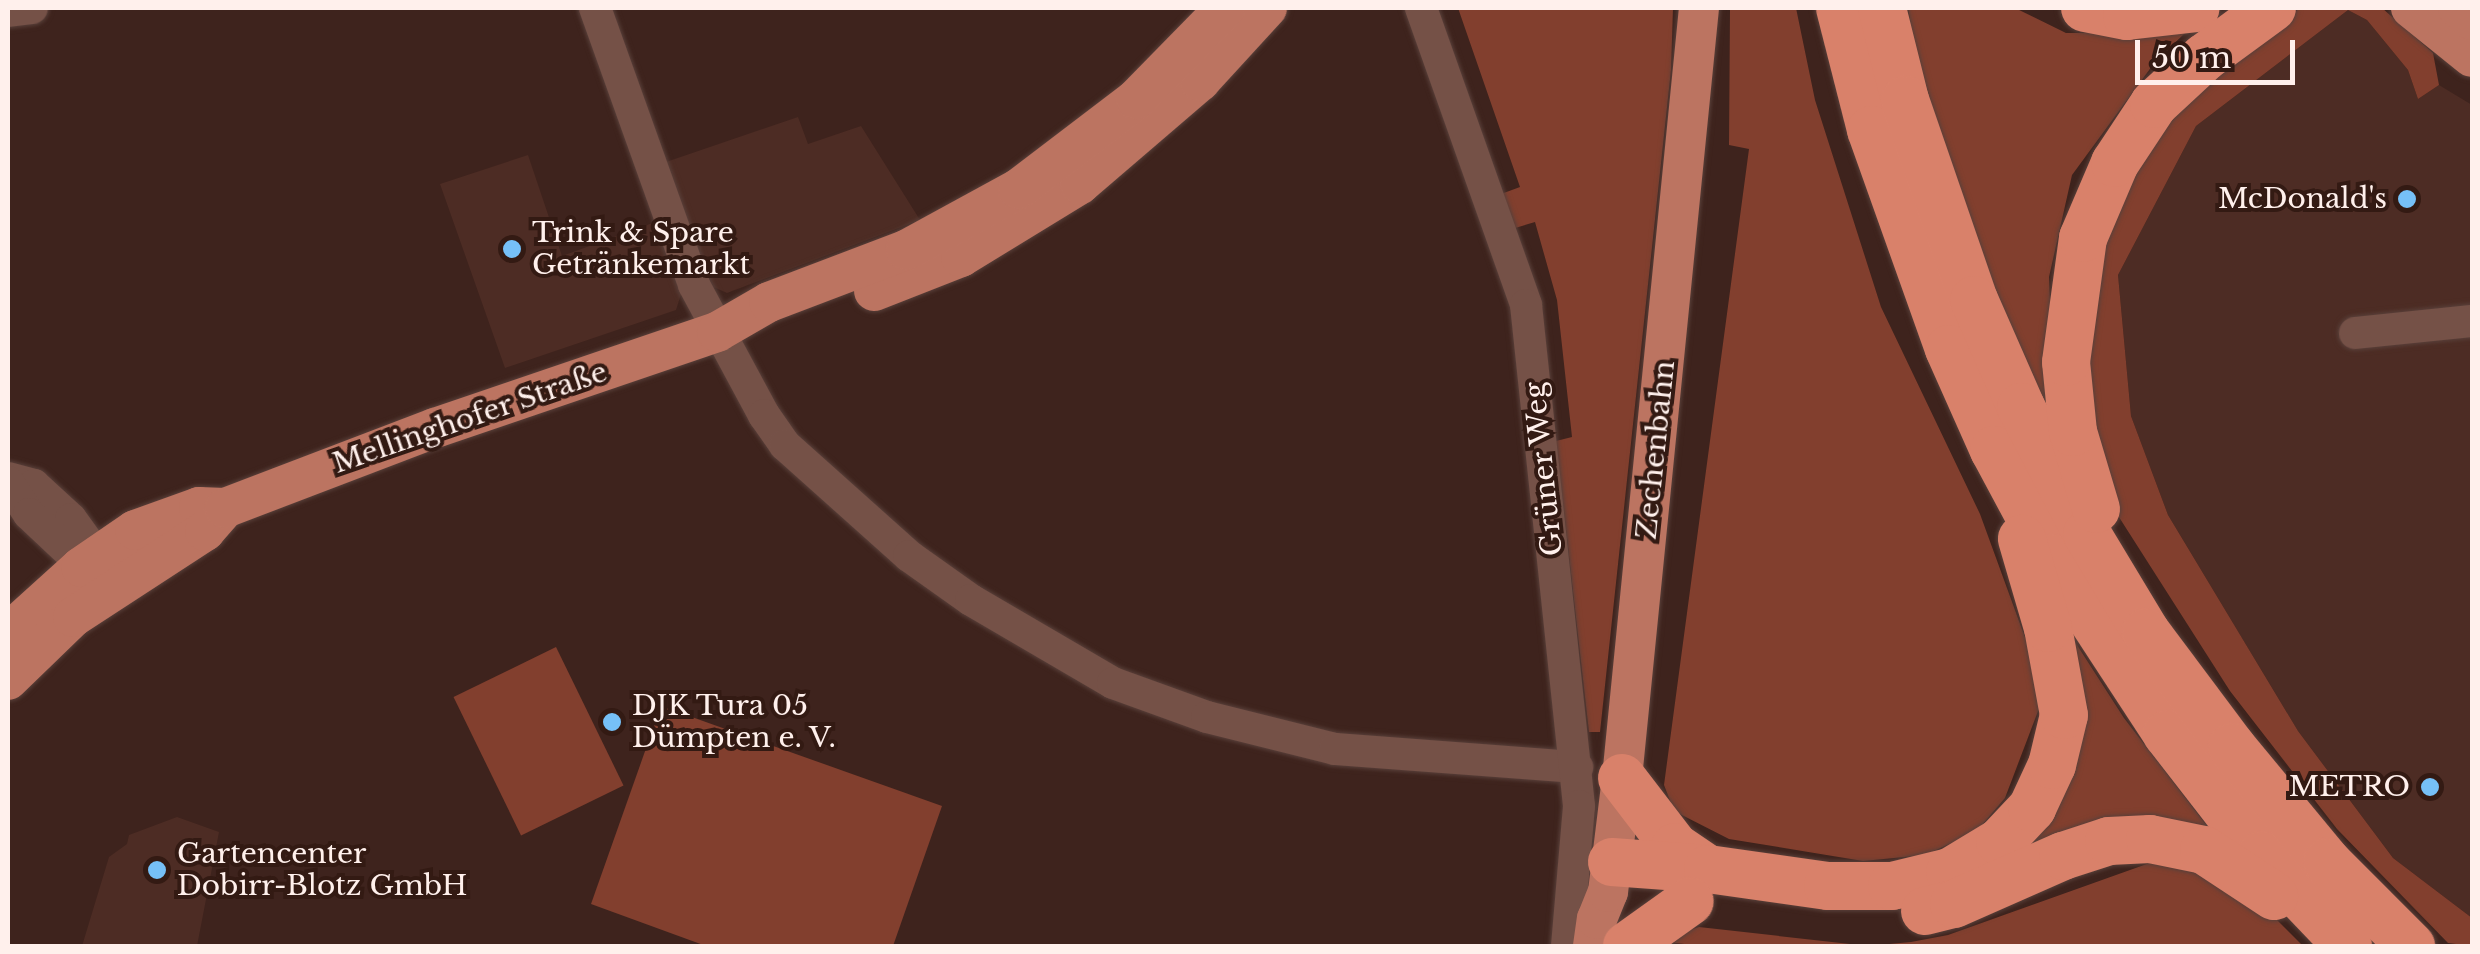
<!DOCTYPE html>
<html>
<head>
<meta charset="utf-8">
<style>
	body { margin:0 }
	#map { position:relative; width:2480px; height:954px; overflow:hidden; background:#3e231d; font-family:"Libre Baskerville",serif }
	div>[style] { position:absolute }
	.built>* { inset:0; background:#4d2c24 }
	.green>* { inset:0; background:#823f2e; transform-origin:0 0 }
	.roads { filter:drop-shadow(0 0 2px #59403a) drop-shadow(0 0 2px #59403a) }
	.minor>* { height:32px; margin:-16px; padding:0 16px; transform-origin:16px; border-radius:16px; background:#755147 }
	.major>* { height:40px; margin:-20px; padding:0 20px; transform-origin:20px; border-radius:20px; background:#bc7461 }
	.highway>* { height:48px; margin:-24px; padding:0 24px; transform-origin:24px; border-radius:24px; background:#d9816a }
	.dots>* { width:28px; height:28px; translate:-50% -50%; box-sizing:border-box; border:5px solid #331a13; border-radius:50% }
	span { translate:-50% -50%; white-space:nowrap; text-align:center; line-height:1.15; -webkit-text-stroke:8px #331a13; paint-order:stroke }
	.poi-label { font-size:28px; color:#fff0ec }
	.right { translate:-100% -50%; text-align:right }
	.left { translate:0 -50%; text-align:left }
	.street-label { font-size:28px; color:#fff0ec }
	.frame { position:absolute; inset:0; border:10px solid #fff0ec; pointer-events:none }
	.scale { position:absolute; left:2135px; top:40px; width:160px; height:45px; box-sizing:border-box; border:5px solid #fff0ec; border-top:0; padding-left:12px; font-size:30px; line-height:35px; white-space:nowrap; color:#fff0ec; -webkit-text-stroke:8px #331a13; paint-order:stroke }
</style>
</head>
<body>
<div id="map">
	<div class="built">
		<i style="clip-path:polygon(2348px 10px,2367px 20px,2408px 70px,2418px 99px,2439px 85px,2472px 105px,2472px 918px,2393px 858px,2298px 731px,2168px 515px,2131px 416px,2118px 275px,2196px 126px)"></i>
		<i style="clip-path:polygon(798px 117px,808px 144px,861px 126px,920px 220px,727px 293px,711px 286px,666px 162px)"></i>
		<i style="clip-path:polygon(528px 155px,562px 256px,658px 221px,683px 288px,676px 310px,505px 368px,440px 184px)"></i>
		<i style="clip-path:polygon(177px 817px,219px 832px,197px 946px,82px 946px,109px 857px,127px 844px,129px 835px)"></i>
	</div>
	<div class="green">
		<i style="clip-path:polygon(1458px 8px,1673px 8px,1671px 70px,1600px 732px,1589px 732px,1556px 441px,1572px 437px,1557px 300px,1535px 222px,1512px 229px,1501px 194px,1520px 187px)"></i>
		<i style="clip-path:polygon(1730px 8px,1796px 8px,1815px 100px,1881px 307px,1980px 514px,2027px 643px,2040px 706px,2005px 798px,1976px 832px,1925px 855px,1863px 861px,1729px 839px,1674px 811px,1664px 785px,1749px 149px,1729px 145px)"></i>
		<i style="clip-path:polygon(1908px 8px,2015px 8px,2066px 33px,2185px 33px,2155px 62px,2072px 175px,2049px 277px,2055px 427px,1967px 224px,1914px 44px)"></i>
		<i style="clip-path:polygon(2300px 8px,2382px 8px,2433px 53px,2439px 85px,2418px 99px,2408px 70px,2367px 20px,2348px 10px,2196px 126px,2118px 275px,2131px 416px,2168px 515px,2298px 731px,2393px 858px,2472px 918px,2472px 946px,2448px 943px,2337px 829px,2230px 691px,2117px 514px,2089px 432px,2088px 295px,2131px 163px,2216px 68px)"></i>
		<i style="clip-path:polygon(2059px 617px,2124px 718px,2217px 839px,2031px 852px,2025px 843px)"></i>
		<i style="left:556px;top:647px;width:154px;height:114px;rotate:64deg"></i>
		<i style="clip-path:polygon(661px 706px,942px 806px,893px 946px,706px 946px,591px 904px)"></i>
		<i style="clip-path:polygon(2158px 860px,2209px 872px,2271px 914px,2303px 946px,1706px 946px,1674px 943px,1677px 934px,1699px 927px,1868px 946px,1911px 942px,1948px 935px)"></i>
	</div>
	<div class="roads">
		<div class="minor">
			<i style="left:595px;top:8px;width:294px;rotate:70.3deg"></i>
			<i style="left:694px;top:285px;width:148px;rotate:61.7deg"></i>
			<i style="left:764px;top:415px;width:37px;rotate:55deg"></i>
			<i style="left:785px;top:445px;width:166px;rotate:41.8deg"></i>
			<i style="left:909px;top:556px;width:76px;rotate:35.4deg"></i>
			<i style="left:971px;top:600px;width:164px;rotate:30.3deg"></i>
			<i style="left:1113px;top:683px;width:100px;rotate:19.9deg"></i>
			<i style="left:1207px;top:717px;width:132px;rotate:14deg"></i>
			<i style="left:1335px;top:749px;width:243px;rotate:4.3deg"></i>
			<i style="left:1421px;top:8px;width:315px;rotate:70.5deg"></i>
			<i style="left:1526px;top:305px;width:504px;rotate:83.96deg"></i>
			<i style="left:1579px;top:806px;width:141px;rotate:94.9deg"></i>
			<i style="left:8px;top:11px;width:24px;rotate:-7deg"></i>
			<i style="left:2355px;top:333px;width:118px;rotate:-5.9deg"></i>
			<i style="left:8px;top:478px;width:27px;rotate:15deg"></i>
			<i style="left:34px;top:485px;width:50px;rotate:42.6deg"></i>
			<i style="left:71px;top:519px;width:44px;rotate:54.2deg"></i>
			<i style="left:97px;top:555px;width:22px;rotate:69deg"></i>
			<i style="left:8px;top:482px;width:38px;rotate:57deg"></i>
			<i style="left:29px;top:514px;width:96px;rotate:43.3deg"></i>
		</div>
		<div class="major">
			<i style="left:2411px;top:8px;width:78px;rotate:38.8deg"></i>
			<i style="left:2458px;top:8px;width:18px;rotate:41deg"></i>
			<i style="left:874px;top:291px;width:93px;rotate:-21.3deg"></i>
			<i style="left:961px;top:257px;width:140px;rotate:-31.5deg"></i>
			<i style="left:1080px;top:184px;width:158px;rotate:-40.6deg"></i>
			<i style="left:1200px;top:81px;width:99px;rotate:-47.5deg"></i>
			<i style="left:8px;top:633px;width:98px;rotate:-42.1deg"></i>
			<i style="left:81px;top:567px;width:65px;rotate:-34.4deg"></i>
			<i style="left:135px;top:530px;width:68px;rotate:-19.8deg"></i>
			<i style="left:199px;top:507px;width:26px;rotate:2deg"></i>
			<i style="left:8px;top:680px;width:91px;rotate:-44.1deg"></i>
			<i style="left:73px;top:617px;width:158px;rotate:-33.1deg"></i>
			<i style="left:205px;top:531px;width:30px;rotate:-49deg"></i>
			<i style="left:225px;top:508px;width:225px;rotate:-20.9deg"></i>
			<i style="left:435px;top:428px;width:298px;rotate:-18.8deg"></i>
			<i style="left:717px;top:332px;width:60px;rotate:-30deg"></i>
			<i style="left:769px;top:302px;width:147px;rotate:-20.8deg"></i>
			<i style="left:906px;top:250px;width:128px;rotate:-28.6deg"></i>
			<i style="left:1018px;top:189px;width:148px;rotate:-37.3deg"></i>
			<i style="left:1136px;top:99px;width:127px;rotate:-45.6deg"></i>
			<i style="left:1593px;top:946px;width:27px;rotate:-82deg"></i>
			<i style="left:1597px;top:919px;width:29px;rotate:-68deg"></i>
			<i style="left:1608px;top:892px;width:115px;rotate:-83deg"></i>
			<i style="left:1622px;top:778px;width:774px;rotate:-84.29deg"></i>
		</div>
		<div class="highway">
			<i style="left:1840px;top:8px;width:126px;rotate:75.7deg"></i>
			<i style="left:1871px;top:130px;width:232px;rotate:70.4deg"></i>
			<i style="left:1949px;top:349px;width:111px;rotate:66deg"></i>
			<i style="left:1994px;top:450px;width:123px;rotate:61.8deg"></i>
			<i style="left:2052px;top:558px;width:210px;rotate:56.8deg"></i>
			<i style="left:2167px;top:734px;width:153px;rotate:52.2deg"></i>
			<i style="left:2261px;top:855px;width:126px;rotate:46.3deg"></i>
			<i style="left:1882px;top:8px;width:95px;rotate:76deg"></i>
			<i style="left:1905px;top:100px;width:212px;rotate:71deg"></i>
			<i style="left:1974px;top:300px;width:117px;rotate:66.3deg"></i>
			<i style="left:2021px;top:407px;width:143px;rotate:62.5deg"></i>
			<i style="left:2087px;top:534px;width:114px;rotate:59deg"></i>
			<i style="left:2146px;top:632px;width:144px;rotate:53.2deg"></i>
			<i style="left:2232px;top:747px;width:149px;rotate:50.4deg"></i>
			<i style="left:2327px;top:862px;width:119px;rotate:45deg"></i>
			<i style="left:2085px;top:8px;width:43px;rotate:10.8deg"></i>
			<i style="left:2127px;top:16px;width:69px;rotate:-6.6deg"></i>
			<i style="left:2096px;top:509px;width:80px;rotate:-106.6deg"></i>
			<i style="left:2073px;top:432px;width:70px;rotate:-95.7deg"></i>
			<i style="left:2066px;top:362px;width:125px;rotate:-82.2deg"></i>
			<i style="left:2083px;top:238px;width:82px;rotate:-66.9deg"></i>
			<i style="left:2115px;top:163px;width:71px;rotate:-56.5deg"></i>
			<i style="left:2154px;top:104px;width:69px;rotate:-42.7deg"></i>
			<i style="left:2205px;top:57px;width:83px;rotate:-36.2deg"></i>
			<i style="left:1622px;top:778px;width:87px;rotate:52.5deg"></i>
			<i style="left:1675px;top:847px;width:40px;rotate:34deg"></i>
			<i style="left:1612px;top:862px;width:96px;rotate:4.2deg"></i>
			<i style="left:1708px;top:869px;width:121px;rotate:8.1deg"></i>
			<i style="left:1828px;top:886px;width:64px"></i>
			<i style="left:1892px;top:886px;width:60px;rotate:-13.6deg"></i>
			<i style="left:1950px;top:872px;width:58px;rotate:-31deg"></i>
			<i style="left:2000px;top:842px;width:47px;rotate:-46.7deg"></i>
			<i style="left:2032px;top:808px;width:47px;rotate:-65.1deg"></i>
			<i style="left:2052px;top:765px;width:51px;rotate:-76.5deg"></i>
			<i style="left:2064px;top:715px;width:88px;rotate:-100.4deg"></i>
			<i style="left:2048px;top:628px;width:93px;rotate:-106.3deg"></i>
			<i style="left:1925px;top:911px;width:30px;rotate:-14deg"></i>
			<i style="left:1954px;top:904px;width:119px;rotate:-23.8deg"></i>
			<i style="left:2063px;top:856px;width:48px;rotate:-18.1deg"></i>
			<i style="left:2109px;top:841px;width:41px;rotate:-2.8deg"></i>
			<i style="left:2150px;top:839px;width:55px;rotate:11.5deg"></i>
			<i style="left:2204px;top:850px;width:84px;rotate:33.3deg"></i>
			<i style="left:1627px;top:946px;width:77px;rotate:-35.5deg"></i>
		</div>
	</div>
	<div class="dots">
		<i style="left:2407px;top:199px;background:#76c0f7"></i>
		<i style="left:512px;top:249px;background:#76c0f7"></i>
		<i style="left:612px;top:722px;background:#76c0f7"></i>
		<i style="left:2430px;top:787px;background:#76c0f7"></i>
		<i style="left:157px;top:870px;background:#76c0f7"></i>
	</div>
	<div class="poi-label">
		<span class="right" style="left:2387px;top:199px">McDonald's</span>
		<span class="left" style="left:532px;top:249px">Trink &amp; Spare<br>Getränkemarkt</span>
		<span class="left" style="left:632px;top:722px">DJK Tura 05<br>Dümpten e. V.</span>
		<span class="right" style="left:2410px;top:787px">METRO</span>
		<span class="left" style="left:177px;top:870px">Gartencenter<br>Dobirr-Blotz GmbH</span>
	</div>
	<div class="street-label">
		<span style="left:470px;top:418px;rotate:-19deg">Mellinghofer Straße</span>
		<span style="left:1656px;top:450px;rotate:-84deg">Zechenbahn</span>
		<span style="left:1544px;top:469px;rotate:-96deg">Grüner Weg</span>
	</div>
	<div class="frame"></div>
	<div class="scale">50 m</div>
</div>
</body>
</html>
